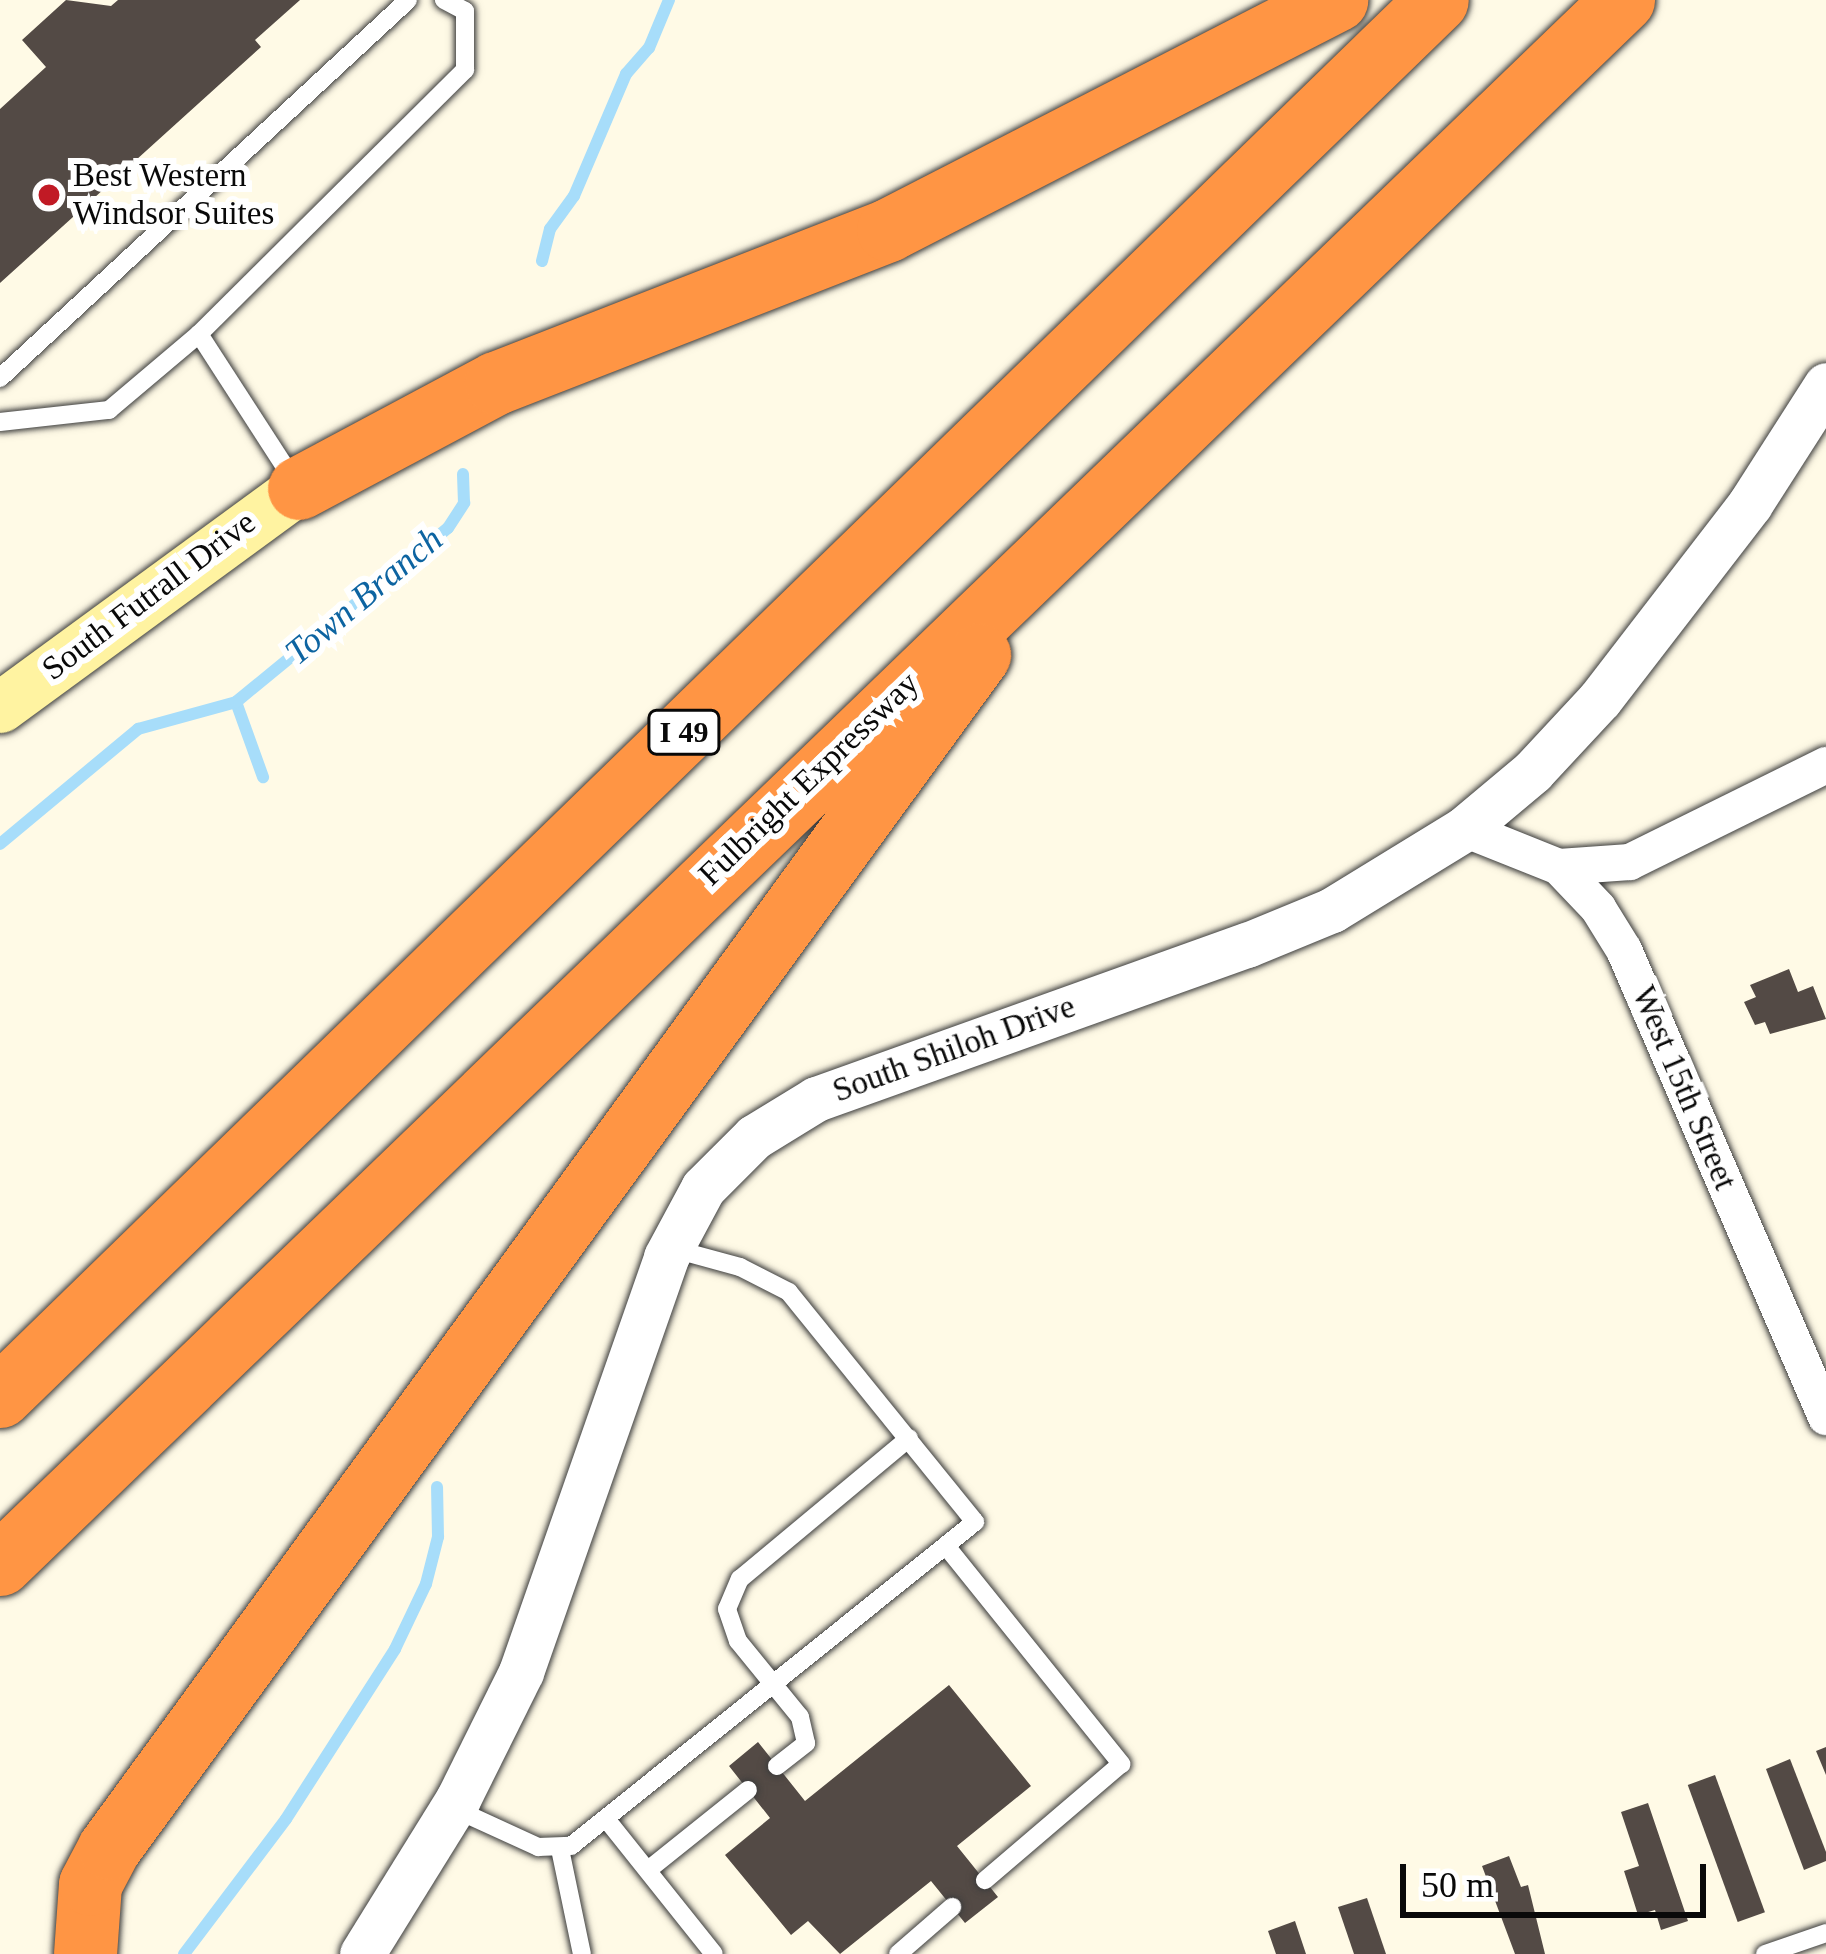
<!DOCTYPE html>
<html>
<head>
<meta charset="utf-8">
<style>
	body { margin:0 }
	#map { position:relative; width:1826px; height:1954px; overflow:hidden; background:#fffae6; font-family:"Times New Roman",serif }
	div>[style] { position:absolute }
	.stream>* { height:12px; margin:-6px; padding:0 6px; transform-origin:6px; border-radius:6px; background:#a7ddfa }
	.building>* { inset:0; background:#534a45; transform-origin:0 0 }
	.roads { filter:drop-shadow(0 0 3px #3c3c3c) drop-shadow(0 0 3px #3c3c3c) }
	.service>* { height:18px; margin:-9px; padding:0 9px; transform-origin:9px; border-radius:9px; background:#fff }
	.minor>* { height:36px; margin:-18px; padding:0 18px; transform-origin:18px; border-radius:18px; background:#fff }
	.tertiary>* { height:45px; margin:-22.5px; padding:0 22.5px; transform-origin:22.5px; border-radius:22.5px; background:#fff }
	.secondary>* { height:51px; margin:-25.5px; padding:0 25.5px; transform-origin:25.5px; border-radius:25.5px; background:#fff3a1 }
	.motorway>* { height:63px; margin:-31.5px; padding:0 31.5px; transform-origin:31.5px; border-radius:31.5px; background:#ff9544 }
	.dots>* { width:33px; height:33px; translate:-50% -50%; box-sizing:border-box; border:6px solid #fff; border-radius:50% }
	span { translate:-50% -50%; white-space:nowrap; text-align:center; line-height:1.15; -webkit-text-stroke:12px #fff; paint-order:stroke }
	.shield-label span { padding:3px 9px; background:#fff; border:3px solid; border-radius:9px; -webkit-text-stroke-width:0 }
	.shield-label { font-size:30px; color:#090909; font-weight:700 }
	.poi-label { font-size:33px; color:#090909 }
	.left { translate:0 -50%; text-align:left }
	.street-label { font-size:33px; color:#090909 }
	.water-label { font-size:36px; color:#0d64a1; font-style:italic }
	.scale { position:absolute; left:1400px; top:1864px; width:306px; height:54px; box-sizing:border-box; border:6px solid #090909; border-top:0; padding-left:15px; font-size:36px; line-height:42px; white-space:nowrap; color:#090909; -webkit-text-stroke:9px #fff; paint-order:stroke }
</style>
</head>
<body>
<div id="map">
	<div class="stream">
		<i style="left:542px;top:261px;width:33px;rotate:-76deg"></i>
		<i style="left:550px;top:229px;width:41px;rotate:-54deg"></i>
		<i style="left:574px;top:196px;width:133px;rotate:-66.9deg"></i>
		<i style="left:626px;top:74px;width:35px;rotate:-49deg"></i>
		<i style="left:649px;top:48px;width:52px;rotate:-67.4deg"></i>
		<i style="left:236px;top:702px;width:80px;rotate:70.2deg"></i>
		<i style="left:0;top:844px;width:180px;rotate:-39.8deg"></i>
		<i style="left:138px;top:729px;width:102px;rotate:-15.4deg"></i>
		<i style="left:236px;top:702px;width:274px;rotate:-39.4deg"></i>
		<i style="left:448px;top:528px;width:30px;rotate:-57deg"></i>
		<i style="left:464px;top:503px;width:29px;rotate:-92deg"></i>
		<i style="left:184px;top:1954px;width:169px;rotate:-52.9deg"></i>
		<i style="left:286px;top:1819px;width:202px;rotate:-57.3deg"></i>
		<i style="left:395px;top:1649px;width:72px;rotate:-64.5deg"></i>
		<i style="left:426px;top:1584px;width:49px;rotate:-75.7deg"></i>
		<i style="left:438px;top:1537px;width:50px;rotate:-91.1deg"></i>
	</div>
	<div class="building">
		<i style="clip-path:polygon(66px 0,111px 6px,118px 0,300px 0,255px 40px,261px 47px,0 283px,0 109px,46px 67px,22px 40px)"></i>
		<i style="clip-path:polygon(1789px 969px,1798px 992px,1813px 986px,1826px 1019px,1770px 1034px,1765px 1022px,1755px 1025px,1744px 1002px,1756px 997px,1750px 985px)"></i>
		<i style="clip-path:polygon(949px 1685px,1031px 1786px,957px 1846px,998px 1897px,965px 1923px,931px 1881px,840px 1954px,808px 1921px,791px 1935px,725px 1855px,770px 1818px,729px 1766px,758px 1742px,805px 1801px)"></i>
		<i style="clip-path:polygon(1826px 1747px,1826px 1775px,1816px 1751px)"></i>
		<i style="clip-path:polygon(1790px 1759px,1826px 1852px,1826px 1861px,1804px 1870px,1766px 1769px)"></i>
		<i style="left:1715px;top:1775px;width:146px;height:29px;rotate:70deg"></i>
		<i style="clip-path:polygon(1648px 1803px,1688px 1921px,1661px 1930px,1655px 1910px,1638px 1915px,1624px 1871px,1639px 1866px,1621px 1812px)"></i>
		<i style="clip-path:polygon(1509px 1856px,1521px 1887px,1528px 1885px,1545px 1954px,1515px 1954px,1482px 1866px)"></i>
		<i style="clip-path:polygon(1367px 1898px,1386px 1954px,1354px 1954px,1338px 1907px)"></i>
		<i style="clip-path:polygon(1295px 1921px,1306px 1954px,1276px 1954px,1268px 1931px)"></i>
	</div>
	<div class="roads">
		<div class="service">
			<i style="left:199px;top:334px;width:175px;rotate:57.1deg"></i>
			<i style="left:0;top:378px;width:556px;rotate:-42.81deg"></i>
			<i style="left:0;top:422px;width:110px;rotate:-6.3deg"></i>
			<i style="left:109px;top:410px;width:118px;rotate:-40.2deg"></i>
			<i style="left:199px;top:334px;width:375px;rotate:-44.8deg"></i>
			<i style="left:465px;top:70px;width:59px;rotate:-90deg"></i>
			<i style="left:465px;top:11px;width:24px;rotate:-152deg"></i>
			<i style="left:946px;top:1546px;width:280px;rotate:51.2deg"></i>
			<i style="left:1121px;top:1764px;width:179px;rotate:139.5deg"></i>
			<i style="left:777px;top:1766px;width:37px;rotate:-38deg"></i>
			<i style="left:806px;top:1743px;width:27px;rotate:-103deg"></i>
			<i style="left:800px;top:1717px;width:98px;rotate:-129.2deg"></i>
			<i style="left:738px;top:1641px;width:34px;rotate:-109deg"></i>
			<i style="left:727px;top:1609px;width:33px;rotate:-67deg"></i>
			<i style="left:740px;top:1579px;width:220px;rotate:-39.8deg"></i>
			<i style="left:453px;top:1808px;width:94px;rotate:24.6deg"></i>
			<i style="left:538px;top:1847px;width:33px;rotate:-2deg"></i>
			<i style="left:571px;top:1846px;width:518px;rotate:-38.73deg"></i>
			<i style="left:975px;top:1522px;width:296px;rotate:-129deg"></i>
			<i style="left:789px;top:1292px;width:55px;rotate:-153deg"></i>
			<i style="left:740px;top:1267px;width:68px;rotate:-164.7deg"></i>
			<i style="left:607px;top:1820px;width:171px;rotate:51.4deg"></i>
			<i style="left:560px;top:1849px;width:107px;rotate:78.2deg"></i>
			<i style="left:648px;top:1870px;width:128px;rotate:-38.7deg"></i>
			<i style="left:898px;top:1954px;width:72px;rotate:-41deg"></i>
			<i style="left:1765px;top:1954px;width:65px;rotate:-19deg"></i>
		</div>
		<div class="minor">
			<i style="left:1464px;top:829px;width:102px;rotate:21.8deg"></i>
			<i style="left:1559px;top:867px;width:57px;rotate:46.4deg"></i>
			<i style="left:1598px;top:908px;width:49px;rotate:58.2deg"></i>
			<i style="left:1624px;top:950px;width:509px;rotate:66.61deg"></i>
			<i style="left:1559px;top:867px;width:71px;rotate:-4deg"></i>
			<i style="left:1630px;top:862px;width:219px;rotate:-26.3deg"></i>
		</div>
		<div class="tertiary">
			<i style="left:362px;top:1954px;width:182px;rotate:-58.2deg"></i>
			<i style="left:458px;top:1799px;width:142px;rotate:-63.6deg"></i>
			<i style="left:521px;top:1672px;width:440px;rotate:-70.7deg"></i>
			<i style="left:666px;top:1257px;width:78px;rotate:-61.8deg"></i>
			<i style="left:703px;top:1188px;width:72px;rotate:-45deg"></i>
			<i style="left:754px;top:1137px;width:73px;rotate:-31.5deg"></i>
			<i style="left:816px;top:1099px;width:458px;rotate:-19.7deg"></i>
			<i style="left:1247px;top:945px;width:92px;rotate:-22.4deg"></i>
			<i style="left:1332px;top:910px;width:155px;rotate:-31.5deg"></i>
			<i style="left:1464px;top:829px;width:90px;rotate:-40deg"></i>
			<i style="left:1533px;top:771px;width:98px;rotate:-47.1deg"></i>
			<i style="left:1600px;top:699px;width:246px;rotate:-52.4deg"></i>
			<i style="left:1750px;top:504px;width:141px;rotate:-57.4deg"></i>
		</div>
		<div class="secondary">
			<i style="left:0;top:707px;width:371px;rotate:-36.2deg"></i>
		</div>
		<div class="motorway">
			<i style="left:299px;top:488px;width:223px;rotate:-28.1deg"></i>
			<i style="left:496px;top:383px;width:421px;rotate:-21.3deg"></i>
			<i style="left:888px;top:230px;width:504px;rotate:-27.18deg"></i>
			<i style="left:0;top:1396px;width:2003px;rotate:-44.17deg"></i>
			<i style="left:0;top:1564px;width:2254px;rotate:-43.94deg"></i>
			<i style="left:85px;top:1954px;width:70px;rotate:-85.9deg"></i>
			<i style="left:90px;top:1884px;width:41px;rotate:-62.2deg"></i>
			<i style="left:109px;top:1848px;width:1477px;rotate:-53.9deg"></i>
		</div>
	</div>
	<div class="dots">
		<i style="left:49px;top:195px;background:#c11a25"></i>
	</div>
	<div class="shield-label">
		<span style="left:684px;top:732px">I 49</span>
	</div>
	<div class="poi-label">
		<span class="left" style="left:73px;top:195px">Best Western<br>Windsor Suites</span>
	</div>
	<div class="street-label">
		<span style="left:149px;top:596px;rotate:-37deg">South Futrall Drive</span>
		<span style="left:809px;top:779px;rotate:-44deg">Fulbright Expressway</span>
		<span style="left:954px;top:1049px;rotate:-20deg">South Shiloh Drive</span>
		<span style="left:1684px;top:1088px;rotate:67deg">West 15th Street</span>
	</div>
	<div class="water-label">
		<span style="left:364px;top:596px;rotate:-40deg">Town Branch</span>
	</div>
	<div class="scale">50 m</div>
</div>
</body>
</html>
